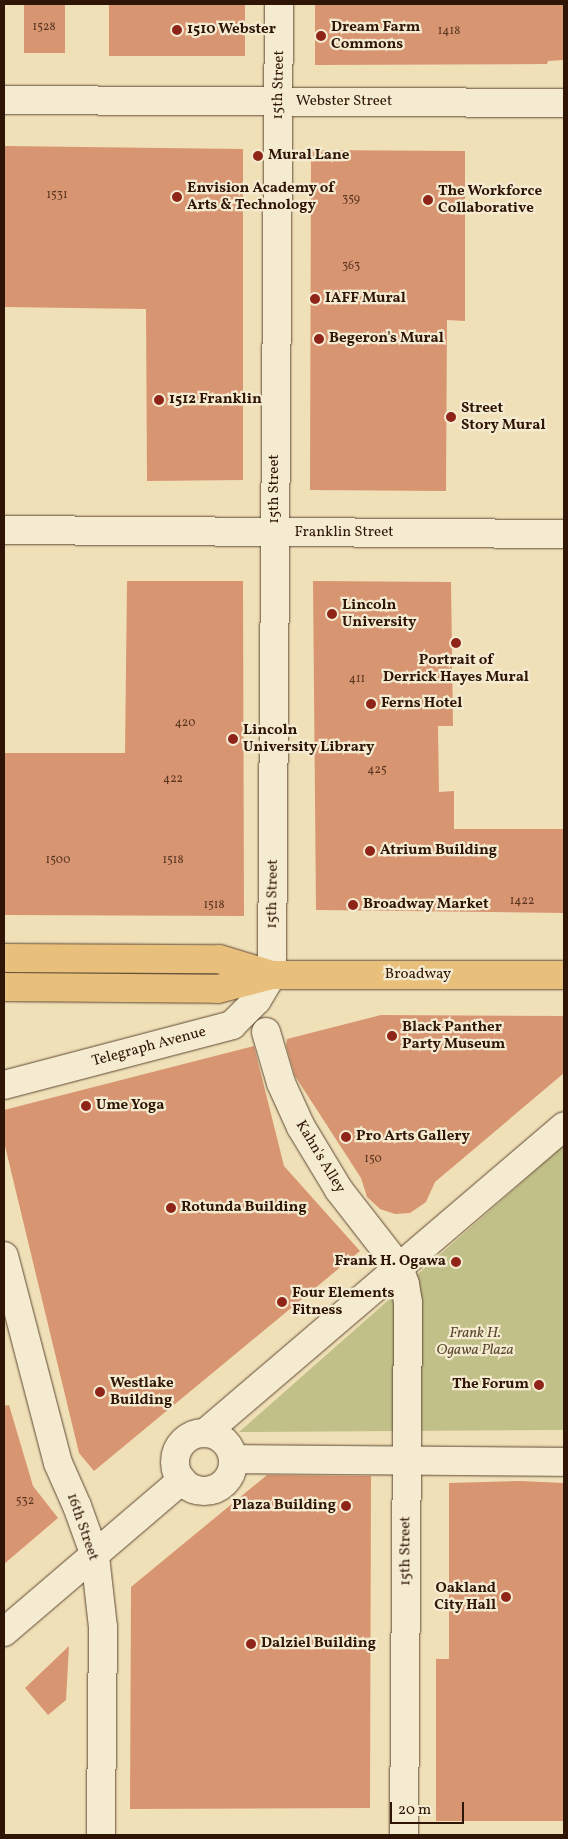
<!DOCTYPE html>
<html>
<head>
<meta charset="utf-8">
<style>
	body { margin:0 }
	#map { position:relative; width:568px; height:1839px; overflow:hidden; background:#f0e0b8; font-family:Vollkorn,serif }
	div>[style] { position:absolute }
	.green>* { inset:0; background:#c2c089 }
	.building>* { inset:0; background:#d89572; transform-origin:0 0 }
	.roads { filter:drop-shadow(0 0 1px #5f4832) drop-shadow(0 0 1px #5f4832) }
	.street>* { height:28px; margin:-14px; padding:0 14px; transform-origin:14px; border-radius:14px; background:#f5ebd1 }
	.street>.ring { margin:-14px; padding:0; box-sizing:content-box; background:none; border:28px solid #f5ebd1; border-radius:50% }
	.secondary>* { height:28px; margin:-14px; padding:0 14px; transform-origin:14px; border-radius:14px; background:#f5ebd1 }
	.primary>* { height:28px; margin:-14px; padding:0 14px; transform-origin:14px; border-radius:14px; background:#e8c07c }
	.dots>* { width:14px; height:14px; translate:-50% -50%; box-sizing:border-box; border:2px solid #f5ebd1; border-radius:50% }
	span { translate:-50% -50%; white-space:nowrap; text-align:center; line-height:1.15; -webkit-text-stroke:4.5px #f5ebd1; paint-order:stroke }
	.number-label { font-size:12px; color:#593520 }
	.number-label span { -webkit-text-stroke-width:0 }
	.poi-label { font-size:15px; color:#2f1505; font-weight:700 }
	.left { translate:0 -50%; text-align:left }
	.right { translate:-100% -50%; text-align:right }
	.street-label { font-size:15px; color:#2f1505 }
	.park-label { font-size:15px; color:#5b482d; font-style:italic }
	.frame { position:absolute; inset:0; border:5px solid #2f1505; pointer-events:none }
	.scale { position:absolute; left:390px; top:1802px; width:74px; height:22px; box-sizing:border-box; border:2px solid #2f1505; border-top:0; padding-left:6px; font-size:15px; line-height:18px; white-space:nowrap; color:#2f1505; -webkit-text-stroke:4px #f5ebd1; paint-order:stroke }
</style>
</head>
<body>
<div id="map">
	<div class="green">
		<i style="clip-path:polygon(564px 1145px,564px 1430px,239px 1432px)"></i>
	</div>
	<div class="building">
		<i style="left:24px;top:4px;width:41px;height:49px"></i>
		<i style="left:109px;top:4px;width:136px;height:52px"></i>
		<i style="clip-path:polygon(315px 4px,564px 4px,564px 60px,548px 61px,547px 64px,315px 65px)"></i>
		<i style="clip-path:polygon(4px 146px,243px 149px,243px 480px,147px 481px,146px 309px,4px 307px)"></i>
		<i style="clip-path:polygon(311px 150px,465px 151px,465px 321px,447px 320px,446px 491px,310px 490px)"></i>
		<i style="clip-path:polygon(127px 581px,243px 581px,244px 916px,4px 915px,4px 753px,125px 753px)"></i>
		<i style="clip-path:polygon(313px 581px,451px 582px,453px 726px,438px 726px,439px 792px,454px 791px,454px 829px,564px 829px,564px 913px,316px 910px)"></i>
		<i style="clip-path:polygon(381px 1015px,564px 1016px,564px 1073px,435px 1182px,426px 1202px,410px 1213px,395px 1214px,380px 1209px,367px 1197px,361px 1178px,295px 1076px,286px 1045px,287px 1039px)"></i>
		<i style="clip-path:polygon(254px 1046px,284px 1166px,360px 1251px,94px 1471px,79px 1453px,4px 1142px,4px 1110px)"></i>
		<i style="clip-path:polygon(9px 1405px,33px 1486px,58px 1518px,4px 1564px,4px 1406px)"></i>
		<i style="clip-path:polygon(267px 1475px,371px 1476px,370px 1808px,130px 1809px,131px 1587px)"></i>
		<i style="clip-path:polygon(520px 1481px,564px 1483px,564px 1821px,436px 1821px,436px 1659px,449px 1659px,449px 1483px)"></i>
		<i style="clip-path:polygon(69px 1646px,66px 1700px,48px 1715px,25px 1688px)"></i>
	</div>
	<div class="roads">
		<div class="street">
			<i style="left:4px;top:100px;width:560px;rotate:0.31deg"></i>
			<i style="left:4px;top:530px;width:560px;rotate:0.41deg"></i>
			<i style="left:272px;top:975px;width:971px;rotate:-89.59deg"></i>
			<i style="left:266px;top:1032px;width:53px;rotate:73.6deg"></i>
			<i style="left:281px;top:1083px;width:48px;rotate:65.6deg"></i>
			<i style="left:301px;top:1127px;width:74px;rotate:58.9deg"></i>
			<i style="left:339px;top:1190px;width:98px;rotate:52.1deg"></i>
			<i style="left:399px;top:1267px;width:18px;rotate:71deg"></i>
			<i style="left:405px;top:1284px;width:18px;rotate:81deg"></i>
			<i style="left:408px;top:1302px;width:533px;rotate:90.43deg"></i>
			<i style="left:4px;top:1256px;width:214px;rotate:75.4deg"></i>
			<i style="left:58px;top:1463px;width:47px;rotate:66.2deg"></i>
			<i style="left:77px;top:1506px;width:53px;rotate:70.2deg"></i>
			<i style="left:95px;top:1556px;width:71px;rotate:83.6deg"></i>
			<i style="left:103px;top:1627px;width:208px;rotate:90.6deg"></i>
			<i style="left:205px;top:1433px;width:472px;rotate:-40.5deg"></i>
			<i class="ring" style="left:175px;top:1433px;width:30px;height:30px"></i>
			<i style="left:233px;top:1459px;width:331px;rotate:0.5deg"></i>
			<i style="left:4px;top:1632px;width:234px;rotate:-40.5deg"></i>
		</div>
		<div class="secondary">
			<i style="left:4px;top:1085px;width:236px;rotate:-14.7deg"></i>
			<i style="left:232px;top:1025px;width:35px;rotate:-45deg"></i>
			<i style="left:257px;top:1000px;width:29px;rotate:-59deg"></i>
		</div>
		<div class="primary">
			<i style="left:4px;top:958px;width:215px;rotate:0.3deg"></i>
			<i style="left:219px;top:959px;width:55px;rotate:16.8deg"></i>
			<i style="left:4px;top:987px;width:214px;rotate:0.5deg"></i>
			<i style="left:218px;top:989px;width:56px;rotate:-14.5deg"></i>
			<i style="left:272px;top:975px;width:292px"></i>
		</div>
	</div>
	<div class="dots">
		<i style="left:177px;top:30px;background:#8f2418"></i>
		<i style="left:321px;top:36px;background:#8f2418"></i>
		<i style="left:258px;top:156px;background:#8f2418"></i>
		<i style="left:177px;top:197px;background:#8f2418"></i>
		<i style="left:428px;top:200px;background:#8f2418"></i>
		<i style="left:315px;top:299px;background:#8f2418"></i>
		<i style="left:319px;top:339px;background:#8f2418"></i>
		<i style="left:159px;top:400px;background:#8f2418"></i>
		<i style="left:451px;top:417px;background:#8f2418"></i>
		<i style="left:332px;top:614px;background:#8f2418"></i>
		<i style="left:456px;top:643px;background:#8f2418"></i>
		<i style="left:371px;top:704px;background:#8f2418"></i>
		<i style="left:233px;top:739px;background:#8f2418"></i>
		<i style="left:370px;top:851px;background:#8f2418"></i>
		<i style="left:353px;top:905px;background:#8f2418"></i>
		<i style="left:392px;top:1036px;background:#8f2418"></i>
		<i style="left:86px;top:1106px;background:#8f2418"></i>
		<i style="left:346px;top:1137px;background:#8f2418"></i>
		<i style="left:171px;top:1208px;background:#8f2418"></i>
		<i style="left:456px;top:1262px;background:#8f2418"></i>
		<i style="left:282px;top:1302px;background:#8f2418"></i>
		<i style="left:539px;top:1385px;background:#8f2418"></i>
		<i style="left:100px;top:1392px;background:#8f2418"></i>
		<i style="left:346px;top:1506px;background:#8f2418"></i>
		<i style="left:506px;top:1597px;background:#8f2418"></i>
		<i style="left:251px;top:1644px;background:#8f2418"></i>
	</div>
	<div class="number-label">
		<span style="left:44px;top:28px">1528</span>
		<span style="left:449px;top:32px">1418</span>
		<span style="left:57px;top:196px">1531</span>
		<span style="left:351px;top:200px">359</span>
		<span style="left:351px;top:267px">363</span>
		<span style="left:357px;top:680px">411</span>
		<span style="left:185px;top:724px">420</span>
		<span style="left:377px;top:771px">425</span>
		<span style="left:173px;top:780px">422</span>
		<span style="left:58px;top:861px">1500</span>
		<span style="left:173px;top:861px">1518</span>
		<span style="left:522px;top:902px">1422</span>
		<span style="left:214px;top:906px">1518</span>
		<span style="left:373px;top:1160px">150</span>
		<span style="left:25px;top:1502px">532</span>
	</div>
	<div class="poi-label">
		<span class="left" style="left:331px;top:36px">Dream Farm<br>Commons</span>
		<span class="left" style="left:187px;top:30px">1510 Webster</span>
		<span class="left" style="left:268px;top:156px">Mural Lane</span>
		<span class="left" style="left:187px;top:197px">Envision Academy of<br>Arts &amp; Technology</span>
		<span class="left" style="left:438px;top:200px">The Workforce<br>Collaborative</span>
		<span class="left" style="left:325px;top:299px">IAFF Mural</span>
		<span class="left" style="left:329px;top:339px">Begeron's Mural</span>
		<span class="left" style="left:169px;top:400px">1512 Franklin</span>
		<span class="left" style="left:461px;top:417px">Street<br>Story Mural</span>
		<span class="left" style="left:342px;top:614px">Lincoln<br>University</span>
		<span style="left:456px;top:669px">Portrait of<br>Derrick Hayes Mural</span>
		<span class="left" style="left:381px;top:704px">Ferns Hotel</span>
		<span class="left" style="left:243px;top:739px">Lincoln<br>University Library</span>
		<span class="left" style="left:380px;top:851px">Atrium Building</span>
		<span class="left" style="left:363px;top:905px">Broadway Market</span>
		<span class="left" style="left:402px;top:1036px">Black Panther<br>Party Museum</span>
		<span class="left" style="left:96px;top:1106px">Ume Yoga</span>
		<span class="left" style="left:356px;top:1137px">Pro Arts Gallery</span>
		<span class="left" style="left:181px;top:1208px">Rotunda Building</span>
		<span class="right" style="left:446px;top:1262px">Frank H. Ogawa</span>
		<span class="left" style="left:292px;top:1302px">Four Elements<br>Fitness</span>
		<span class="left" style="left:110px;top:1392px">Westlake<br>Building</span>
		<span class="right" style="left:529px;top:1385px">The Forum</span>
		<span class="right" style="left:336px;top:1506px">Plaza Building</span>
		<span class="right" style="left:496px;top:1597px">Oakland<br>City Hall</span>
		<span class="left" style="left:261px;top:1644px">Dalziel Building</span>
	</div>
	<div class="street-label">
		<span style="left:279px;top:85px;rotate:-89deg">15th Street</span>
		<span style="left:344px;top:102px">Webster Street</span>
		<span style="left:275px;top:489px;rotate:-90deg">15th Street</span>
		<span style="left:344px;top:533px">Franklin Street</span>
		<span style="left:273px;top:894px;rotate:-89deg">15th Street</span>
		<span style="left:418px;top:975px">Broadway</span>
		<span style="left:149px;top:1047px;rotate:-15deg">Telegraph Avenue</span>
		<span style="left:320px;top:1157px;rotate:59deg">Kahn's Alley</span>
		<span style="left:82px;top:1527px;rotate:71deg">16th Street</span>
		<span style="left:406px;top:1551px;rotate:-90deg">15th Street</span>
	</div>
	<div class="park-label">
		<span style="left:475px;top:1342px">Frank H.<br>Ogawa Plaza</span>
	</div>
	<div class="frame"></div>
	<div class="scale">20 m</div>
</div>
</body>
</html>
